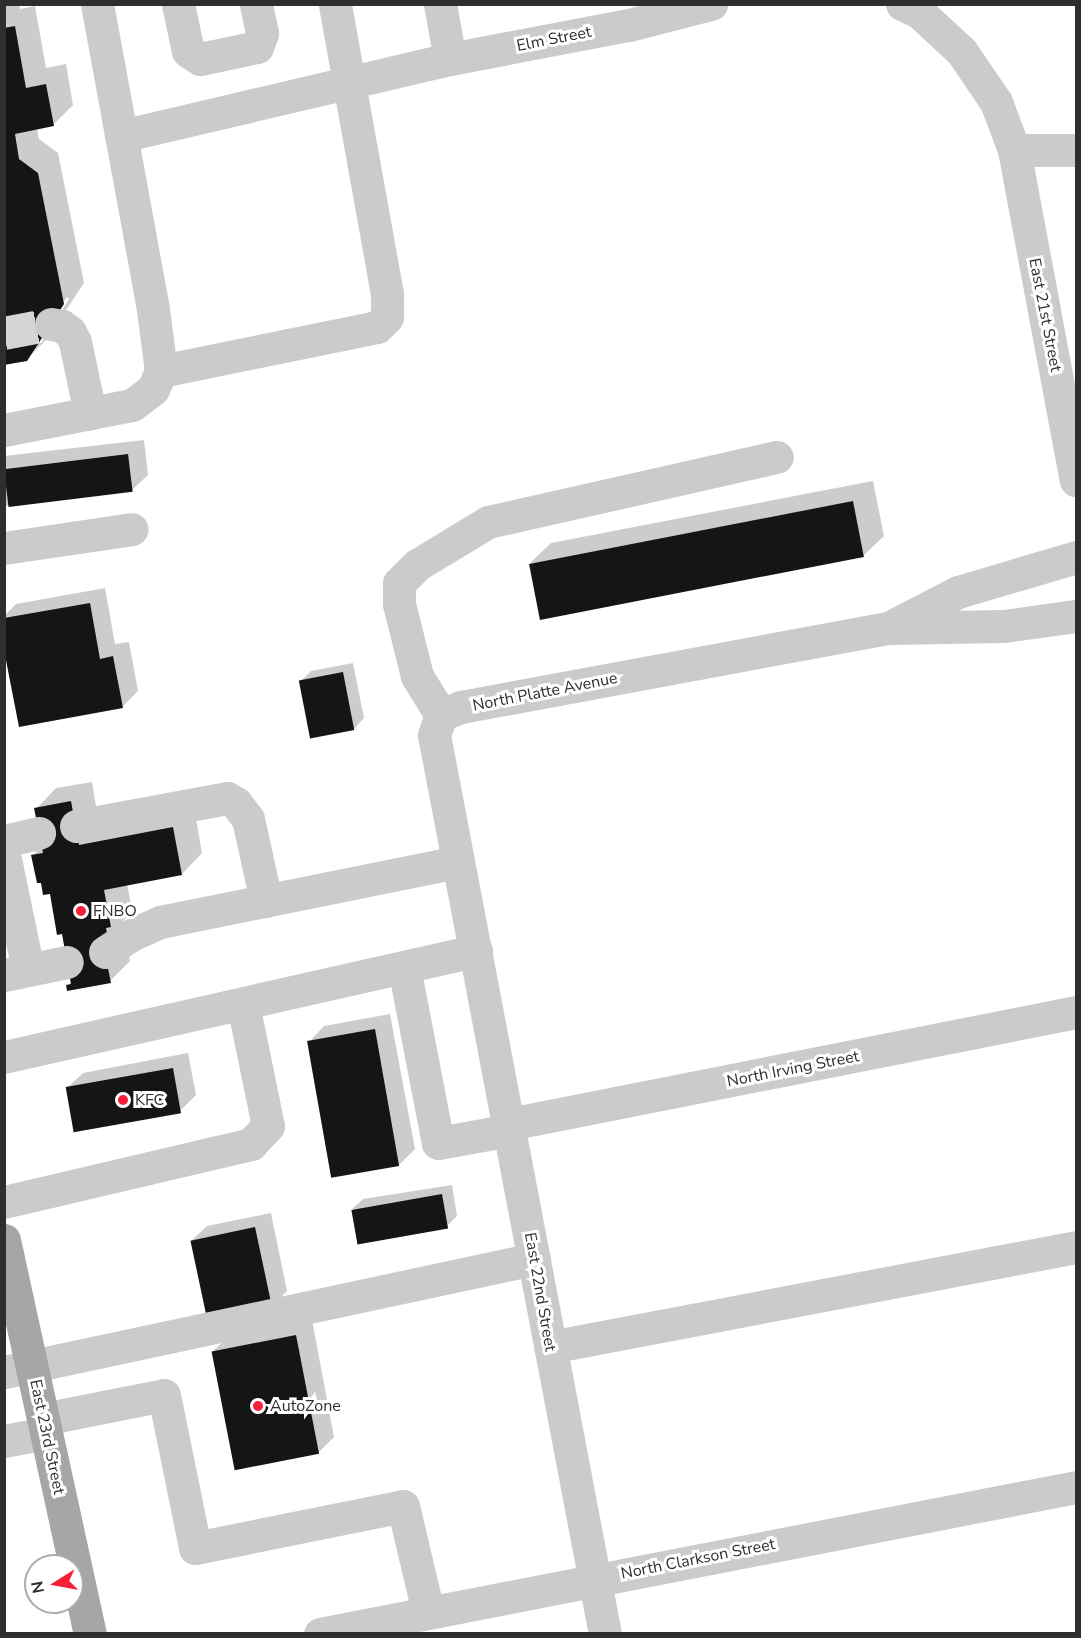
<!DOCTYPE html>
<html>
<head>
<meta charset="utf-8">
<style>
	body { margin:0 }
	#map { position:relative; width:1081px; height:1638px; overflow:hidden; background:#fff; font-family:"Nunito Sans",sans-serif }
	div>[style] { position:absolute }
	.shadow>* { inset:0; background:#0003 }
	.building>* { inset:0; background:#151515; transform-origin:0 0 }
	.minor-tunnel>* { height:33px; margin-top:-16.5px; transform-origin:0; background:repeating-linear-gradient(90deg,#d5d5d5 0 33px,transparent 0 49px) }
	.minor>* { height:33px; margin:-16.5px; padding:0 16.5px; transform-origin:16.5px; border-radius:16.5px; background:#cbcbcb }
	.major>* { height:33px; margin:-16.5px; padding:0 16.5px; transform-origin:16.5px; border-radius:16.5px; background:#a6a6a6 }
	.dots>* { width:16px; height:16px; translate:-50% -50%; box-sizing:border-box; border:3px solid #fff; border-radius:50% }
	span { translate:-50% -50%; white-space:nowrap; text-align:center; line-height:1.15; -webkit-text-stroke:6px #fff; paint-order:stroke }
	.street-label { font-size:16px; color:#2e2e2e }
	.poi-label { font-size:16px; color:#2e2e2e }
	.left { translate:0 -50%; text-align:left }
	.frame { position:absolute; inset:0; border:6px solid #2e2e2e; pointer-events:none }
	.north { position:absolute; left:24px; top:1554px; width:60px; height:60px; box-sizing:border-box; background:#fff; border:2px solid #ababab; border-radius:50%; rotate:259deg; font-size:16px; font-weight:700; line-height:24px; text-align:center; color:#2e2e2e }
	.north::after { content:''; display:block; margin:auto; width:21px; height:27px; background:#f71e37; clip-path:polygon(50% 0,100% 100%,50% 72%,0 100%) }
</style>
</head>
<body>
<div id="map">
	<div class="shadow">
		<i style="clip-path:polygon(evenodd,4px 4px,19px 4px,20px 9px,35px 6px,46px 68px,66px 64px,73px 105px,53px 125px,37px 128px,39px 139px,58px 153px,84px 283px,47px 339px,26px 360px,4px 364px,4px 4px,67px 297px,69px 299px,41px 343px,37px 343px,67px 297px)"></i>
		<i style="clip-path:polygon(144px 440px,148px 475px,132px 490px,4px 506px,4px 456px)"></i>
		<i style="clip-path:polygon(873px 481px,884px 536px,863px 556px,530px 563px,551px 543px)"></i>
		<i style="clip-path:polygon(105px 588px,115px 644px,129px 642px,138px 691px,123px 706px,20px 725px,4px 642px,4px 616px,16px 604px)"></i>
		<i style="clip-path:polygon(353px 663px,364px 718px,354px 729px,300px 682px,311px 671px)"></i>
		<i style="clip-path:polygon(92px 782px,99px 825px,194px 807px,202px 853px,182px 874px,127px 884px,131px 905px,126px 909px,128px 916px,123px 921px,130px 961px,110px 981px,67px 986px,72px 981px,63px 932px,51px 892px,42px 881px,33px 855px,43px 845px,36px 809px,56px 788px)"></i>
		<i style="clip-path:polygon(390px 1014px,415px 1149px,399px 1165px,309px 1042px,324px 1026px)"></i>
		<i style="clip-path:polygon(188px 1053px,196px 1095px,180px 1111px,67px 1088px,83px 1073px)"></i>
		<i style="clip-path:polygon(452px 1185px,457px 1216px,447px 1226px,352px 1209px,363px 1199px)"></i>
		<i style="clip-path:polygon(271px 1213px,287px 1291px,271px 1307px,191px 1241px,207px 1226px)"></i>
		<i style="clip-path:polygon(312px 1320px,334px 1437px,318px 1453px,213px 1351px,229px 1336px)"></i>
	</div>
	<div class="building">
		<i style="clip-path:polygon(15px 26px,26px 88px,46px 84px,54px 126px,15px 134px,19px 159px,38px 173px,64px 304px,27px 361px,4px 365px,4px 28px)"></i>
		<i style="left:128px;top:454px;width:38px;height:125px;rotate:83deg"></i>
		<i style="left:853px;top:501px;width:57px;height:330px;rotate:79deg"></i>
		<i style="clip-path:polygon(90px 603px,100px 659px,113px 656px,123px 708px,19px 727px,4px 650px,4px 618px)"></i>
		<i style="left:343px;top:672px;width:59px;height:45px;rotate:79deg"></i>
		<i style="clip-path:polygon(71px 801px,79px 845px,173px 827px,182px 875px,104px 890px,111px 927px,106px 928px,108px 938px,102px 939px,111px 983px,67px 991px,66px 985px,71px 984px,62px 934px,57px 935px,50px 894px,43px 895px,41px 883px,37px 883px,31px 855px,43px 853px,34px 808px)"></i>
		<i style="left:375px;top:1029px;width:139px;height:69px;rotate:80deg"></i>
		<i style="left:173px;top:1068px;width:46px;height:109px;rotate:80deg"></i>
		<i style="left:442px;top:1194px;width:35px;height:92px;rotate:80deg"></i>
		<i style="left:255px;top:1227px;width:83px;height:66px;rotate:78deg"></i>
		<i style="left:296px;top:1335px;width:121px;height:86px;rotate:79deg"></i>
	</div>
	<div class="minor-tunnel">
		<i style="left:4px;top:333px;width:48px;rotate:-10.8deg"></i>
	</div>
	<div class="minor">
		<i style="left:178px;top:4px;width:48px;rotate:78deg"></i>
		<i style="left:188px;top:51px;width:14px;rotate:34deg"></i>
		<i style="left:200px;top:59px;width:58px;rotate:-11.9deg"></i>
		<i style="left:257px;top:47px;width:15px;rotate:-70deg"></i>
		<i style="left:262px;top:33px;width:30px;rotate:-102deg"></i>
		<i style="left:440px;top:4px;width:56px;rotate:79.7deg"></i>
		<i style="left:450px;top:59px;width:182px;rotate:-10.8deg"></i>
		<i style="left:629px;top:25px;width:85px;rotate:-14.4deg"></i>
		<i style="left:902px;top:4px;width:19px;rotate:25deg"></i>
		<i style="left:919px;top:12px;width:59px;rotate:42.9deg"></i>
		<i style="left:962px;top:52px;width:60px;rotate:55.8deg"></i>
		<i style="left:996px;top:102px;width:51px;rotate:69.4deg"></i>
		<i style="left:1014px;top:150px;width:336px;rotate:79.4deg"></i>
		<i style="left:121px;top:136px;width:338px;rotate:-13.2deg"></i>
		<i style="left:1014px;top:150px;width:62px"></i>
		<i style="left:51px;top:324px;width:11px;rotate:10deg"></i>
		<i style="left:62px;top:326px;width:10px;rotate:37deg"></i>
		<i style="left:70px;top:332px;width:11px;rotate:63deg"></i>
		<i style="left:75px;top:342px;width:73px;rotate:78.1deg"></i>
		<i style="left:161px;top:371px;width:220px;rotate:-11.5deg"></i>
		<i style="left:377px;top:327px;width:14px;rotate:-45deg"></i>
		<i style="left:387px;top:317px;width:23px;rotate:-90deg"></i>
		<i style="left:387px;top:294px;width:295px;rotate:-100.2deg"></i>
		<i style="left:4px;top:430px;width:130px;rotate:-11.1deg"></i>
		<i style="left:132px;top:405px;width:26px;rotate:-37deg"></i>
		<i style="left:153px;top:389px;width:20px;rotate:-66deg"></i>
		<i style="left:161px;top:371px;width:63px;rotate:-97.4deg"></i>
		<i style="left:153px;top:309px;width:310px;rotate:-100.4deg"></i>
		<i style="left:4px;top:548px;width:129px;rotate:-8.4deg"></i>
		<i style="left:896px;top:624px;width:70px;rotate:-27.3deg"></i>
		<i style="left:958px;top:592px;width:123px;rotate:-16.5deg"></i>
		<i style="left:441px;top:715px;width:46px;rotate:-121.6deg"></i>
		<i style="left:417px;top:676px;width:74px;rotate:-104deg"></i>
		<i style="left:399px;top:604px;width:21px;rotate:-90deg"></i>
		<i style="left:399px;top:583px;width:25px;rotate:-45deg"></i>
		<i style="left:417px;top:565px;width:83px;rotate:-31.2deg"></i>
		<i style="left:488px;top:522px;width:296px;rotate:-12.7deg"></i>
		<i style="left:76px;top:826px;width:154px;rotate:-10.5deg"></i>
		<i style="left:227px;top:798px;width:10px;rotate:29deg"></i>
		<i style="left:236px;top:803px;width:20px;rotate:53deg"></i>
		<i style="left:248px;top:819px;width:84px;rotate:77.6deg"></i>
		<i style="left:4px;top:841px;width:36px;rotate:-13deg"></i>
		<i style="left:4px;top:854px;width:118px;rotate:78.3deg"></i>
		<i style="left:105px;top:952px;width:31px;rotate:-33deg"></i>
		<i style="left:131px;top:935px;width:32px;rotate:-24deg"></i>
		<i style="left:160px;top:922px;width:304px;rotate:-11.4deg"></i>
		<i style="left:404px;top:967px;width:179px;rotate:79.1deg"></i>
		<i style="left:438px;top:1143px;width:73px;rotate:-10.2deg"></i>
		<i style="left:4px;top:975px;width:64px;rotate:-11.7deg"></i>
		<i style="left:4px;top:1057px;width:484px;rotate:-12.7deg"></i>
		<i style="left:509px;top:1124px;width:578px;rotate:-11.17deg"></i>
		<i style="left:4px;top:1202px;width:254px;rotate:-13.2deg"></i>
		<i style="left:251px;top:1144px;width:25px;rotate:-47deg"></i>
		<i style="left:268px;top:1126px;width:125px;rotate:-101.6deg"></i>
		<i style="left:550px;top:1347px;width:535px;rotate:-10.76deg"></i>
		<i style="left:4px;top:1372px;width:542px;rotate:-12.04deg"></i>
		<i style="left:43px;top:1419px;width:123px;rotate:-11.2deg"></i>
		<i style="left:164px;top:1395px;width:156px;rotate:78.5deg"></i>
		<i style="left:195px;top:1548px;width:212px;rotate:-11.4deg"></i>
		<i style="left:403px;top:1506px;width:109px;rotate:76.7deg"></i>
		<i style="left:4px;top:1441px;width:43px;rotate:-10.8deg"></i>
		<i style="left:320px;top:1634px;width:770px;rotate:-11deg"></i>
		<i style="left:605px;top:1634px;width:915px;rotate:-100.77deg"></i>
		<i style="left:434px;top:735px;width:21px;rotate:-71deg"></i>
		<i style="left:441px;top:715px;width:22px;rotate:-22deg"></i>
		<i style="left:461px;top:707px;width:434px;rotate:-10.5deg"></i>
		<i style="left:888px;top:628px;width:116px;rotate:-1deg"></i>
		<i style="left:1004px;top:626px;width:73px;rotate:-7.9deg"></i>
	</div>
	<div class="major">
		<i style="left:4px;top:1240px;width:403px;rotate:77.7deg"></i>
	</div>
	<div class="dots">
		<i style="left:81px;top:911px;background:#f71e37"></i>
		<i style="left:123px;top:1100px;background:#f71e37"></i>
		<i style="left:258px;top:1406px;background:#f71e37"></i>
	</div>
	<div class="street-label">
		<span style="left:554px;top:39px;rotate:-11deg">Elm Street</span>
		<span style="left:1045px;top:315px;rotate:79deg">East 21st Street</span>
		<span style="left:545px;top:692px;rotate:-11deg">North Platte Avenue</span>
		<span style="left:793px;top:1069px;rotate:-11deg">North Irving Street</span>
		<span style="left:540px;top:1292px;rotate:80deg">East 22nd Street</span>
		<span style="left:47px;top:1437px;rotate:78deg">East 23rd Street</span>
		<span style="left:698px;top:1559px;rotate:-11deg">North Clarkson Street</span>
	</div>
	<div class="poi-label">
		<span class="left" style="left:93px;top:911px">FNBO</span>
		<span class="left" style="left:135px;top:1100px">KFC</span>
		<span class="left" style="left:270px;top:1406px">AutoZone</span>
	</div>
	<div class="frame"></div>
	<div class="north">N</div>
</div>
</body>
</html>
